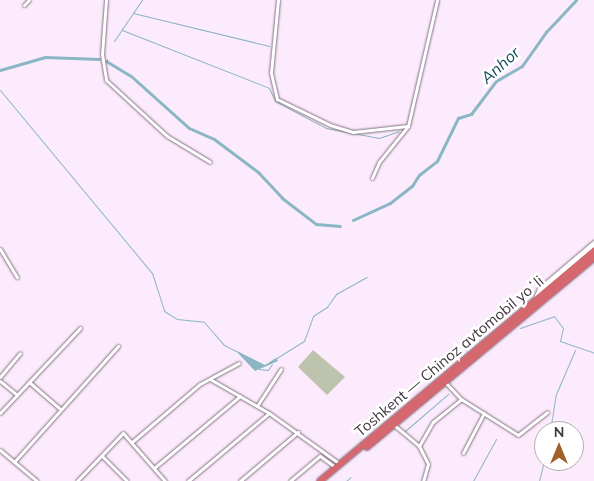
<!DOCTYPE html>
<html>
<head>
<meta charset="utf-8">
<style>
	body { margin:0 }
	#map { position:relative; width:594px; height:481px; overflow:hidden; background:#fcebfc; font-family:Mulish,sans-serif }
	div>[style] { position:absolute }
	.green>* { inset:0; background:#bdc3ad }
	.water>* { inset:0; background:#8bb6c4 }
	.stream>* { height:1px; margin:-0.5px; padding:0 0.5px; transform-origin:0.5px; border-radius:0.5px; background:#8bb6c4 }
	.canal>* { height:3px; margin:-1.5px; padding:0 1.5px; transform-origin:1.5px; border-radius:1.5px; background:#8bb6c4 }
	.roads { filter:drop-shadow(0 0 1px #827282) drop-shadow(0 0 1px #827282) }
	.street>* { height:3px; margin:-1.5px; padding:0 1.5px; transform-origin:1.5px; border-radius:1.5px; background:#fff }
	.secondary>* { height:4.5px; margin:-2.25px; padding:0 2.25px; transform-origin:2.25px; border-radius:2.25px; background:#fff }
	.highway>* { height:6px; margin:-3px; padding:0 3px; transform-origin:3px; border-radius:3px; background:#d5686f }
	span { translate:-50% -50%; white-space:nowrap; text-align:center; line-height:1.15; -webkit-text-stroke:5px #fff; paint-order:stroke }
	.street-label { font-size:15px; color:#3f383f }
	.water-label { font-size:16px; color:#0f4c5b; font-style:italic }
	.north { position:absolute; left:534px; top:421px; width:50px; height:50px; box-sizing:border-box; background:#fff; border:1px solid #b2afb2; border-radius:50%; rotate:0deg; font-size:14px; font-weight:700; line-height:20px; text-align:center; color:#3f383f }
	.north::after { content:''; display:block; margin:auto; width:18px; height:22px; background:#a06129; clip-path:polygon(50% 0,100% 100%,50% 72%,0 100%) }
</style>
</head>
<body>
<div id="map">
	<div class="green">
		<i style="clip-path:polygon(313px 350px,345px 377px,327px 395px,298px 367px)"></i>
	</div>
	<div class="water">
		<i style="clip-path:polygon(235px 350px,265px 365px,276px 358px,278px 361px,255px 371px)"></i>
	</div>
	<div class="stream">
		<i style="left:133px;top:13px;width:140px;rotate:13.6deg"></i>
		<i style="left:122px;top:30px;width:158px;rotate:21.5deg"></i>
		<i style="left:269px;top:88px;width:14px;rotate:65deg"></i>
		<i style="left:275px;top:101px;width:58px;rotate:27.9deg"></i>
		<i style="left:326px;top:128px;width:54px;rotate:10.7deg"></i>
		<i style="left:379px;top:138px;width:21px;rotate:-19deg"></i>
		<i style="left:114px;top:41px;width:50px;rotate:-55.7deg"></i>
		<i style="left:107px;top:61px;width:2px;rotate:-90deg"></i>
		<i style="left:0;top:90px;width:238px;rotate:50.3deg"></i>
		<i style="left:152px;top:273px;width:40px;rotate:72deg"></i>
		<i style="left:164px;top:311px;width:15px;rotate:32deg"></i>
		<i style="left:177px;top:319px;width:27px;rotate:6deg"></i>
		<i style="left:204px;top:322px;width:30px;rotate:49deg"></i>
		<i style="left:224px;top:345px;width:13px;rotate:27deg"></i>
		<i style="left:520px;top:328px;width:36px;rotate:-19deg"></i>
		<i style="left:554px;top:316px;width:15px;rotate:53deg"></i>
		<i style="left:563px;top:328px;width:13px;rotate:103deg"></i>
		<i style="left:560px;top:341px;width:36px;rotate:19deg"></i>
		<i style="left:275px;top:359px;width:34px;rotate:-32deg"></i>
		<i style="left:304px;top:341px;width:27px;rotate:-70deg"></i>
		<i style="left:313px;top:316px;width:17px;rotate:-33deg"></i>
		<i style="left:327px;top:307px;width:16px;rotate:-55deg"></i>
		<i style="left:336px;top:294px;width:35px;rotate:-29deg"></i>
		<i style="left:259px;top:369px;width:9px;rotate:6deg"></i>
		<i style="left:268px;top:370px;width:7px;rotate:-56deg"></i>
		<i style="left:405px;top:431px;width:57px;rotate:-40.7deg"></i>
		<i style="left:550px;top:431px;width:37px;rotate:-81deg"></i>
		<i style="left:556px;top:394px;width:48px;rotate:-66.6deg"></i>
		<i style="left:346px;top:481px;width:6px;rotate:-39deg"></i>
		<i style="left:473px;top:481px;width:48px;rotate:-61.3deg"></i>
		<i style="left:539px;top:481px;width:21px;rotate:-76deg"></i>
	</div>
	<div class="canal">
		<i style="left:106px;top:61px;width:29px;rotate:31deg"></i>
		<i style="left:131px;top:76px;width:78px;rotate:41.9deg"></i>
		<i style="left:189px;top:128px;width:27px;rotate:24deg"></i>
		<i style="left:214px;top:139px;width:55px;rotate:36.9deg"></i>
		<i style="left:258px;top:172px;width:35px;rotate:47deg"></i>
		<i style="left:282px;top:198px;width:43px;rotate:37.4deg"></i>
		<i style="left:316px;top:224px;width:24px;rotate:5deg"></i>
		<i style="left:0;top:70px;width:47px;rotate:-16.1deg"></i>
		<i style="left:45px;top:57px;width:54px;rotate:2.1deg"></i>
		<i style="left:353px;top:220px;width:41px;rotate:-24.7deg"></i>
		<i style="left:390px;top:203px;width:28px;rotate:-38deg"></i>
		<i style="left:412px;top:186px;width:13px;rotate:-58deg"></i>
		<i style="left:419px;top:175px;width:23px;rotate:-38deg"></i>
		<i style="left:437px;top:161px;width:48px;rotate:-64deg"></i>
		<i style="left:458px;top:118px;width:14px;rotate:-17deg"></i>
		<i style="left:471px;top:114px;width:41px;rotate:-52.9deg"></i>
		<i style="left:496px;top:81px;width:30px;rotate:-30deg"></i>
		<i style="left:522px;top:66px;width:42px;rotate:-54.8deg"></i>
		<i style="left:546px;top:32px;width:44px;rotate:-46.8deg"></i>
	</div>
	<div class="roads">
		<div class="street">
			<i style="left:106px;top:0;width:54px;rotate:94.2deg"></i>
			<i style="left:102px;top:54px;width:26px;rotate:81deg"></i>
			<i style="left:106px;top:80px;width:83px;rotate:42.6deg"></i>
			<i style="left:167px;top:136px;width:50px;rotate:31.2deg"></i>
			<i style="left:278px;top:0;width:73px;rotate:95.5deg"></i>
			<i style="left:271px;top:73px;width:27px;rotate:77deg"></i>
			<i style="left:277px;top:99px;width:59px;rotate:26.1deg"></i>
			<i style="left:330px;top:125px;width:24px;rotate:17deg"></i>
			<i style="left:353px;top:132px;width:55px;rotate:-6.2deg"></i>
			<i style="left:24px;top:5px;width:7px;rotate:-45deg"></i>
			<i style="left:372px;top:178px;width:17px;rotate:-66deg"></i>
			<i style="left:379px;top:162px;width:46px;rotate:-51.1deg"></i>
			<i style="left:408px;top:126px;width:129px;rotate:-77deg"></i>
			<i style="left:0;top:249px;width:33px;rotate:59deg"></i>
			<i style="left:0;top:377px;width:31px;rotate:-50deg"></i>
			<i style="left:210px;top:379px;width:68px;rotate:30deg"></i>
			<i style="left:269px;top:413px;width:87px;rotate:35.7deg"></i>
			<i style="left:0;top:381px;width:22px;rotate:39deg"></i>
			<i style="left:29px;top:382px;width:40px;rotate:41deg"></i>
			<i style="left:445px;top:382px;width:23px;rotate:47deg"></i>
			<i style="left:461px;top:399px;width:67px;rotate:32.3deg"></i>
			<i style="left:518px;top:435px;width:37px;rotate:-38deg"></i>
			<i style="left:257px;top:406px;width:44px;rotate:-57deg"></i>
			<i style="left:0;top:413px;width:117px;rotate:-46.7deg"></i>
			<i style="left:394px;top:425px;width:33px;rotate:40deg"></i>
			<i style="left:419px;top:446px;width:20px;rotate:63deg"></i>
			<i style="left:428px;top:464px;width:18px;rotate:106deg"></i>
			<i style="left:132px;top:442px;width:89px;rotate:-40.5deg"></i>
			<i style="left:200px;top:384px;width:44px;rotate:-28.3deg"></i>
			<i style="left:419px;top:446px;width:28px;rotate:-60deg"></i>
			<i style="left:433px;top:422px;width:36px;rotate:-39deg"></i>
			<i style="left:0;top:450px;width:48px;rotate:40deg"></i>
			<i style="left:463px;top:453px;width:45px;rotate:-62.3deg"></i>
			<i style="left:102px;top:456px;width:35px;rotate:45deg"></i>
			<i style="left:14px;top:462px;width:156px;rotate:-48.1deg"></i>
			<i style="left:154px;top:468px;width:112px;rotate:-39.9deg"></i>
			<i style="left:77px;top:481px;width:66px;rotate:-46.2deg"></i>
			<i style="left:123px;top:433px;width:64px;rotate:48.8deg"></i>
			<i style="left:188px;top:481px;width:106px;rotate:-40deg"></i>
			<i style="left:240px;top:481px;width:76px;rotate:-40.2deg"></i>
			<i style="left:290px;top:481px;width:39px;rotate:-40deg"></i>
			<i style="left:320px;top:456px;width:19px;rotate:36deg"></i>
		</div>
		<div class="secondary">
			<i style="left:536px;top:298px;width:10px;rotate:-66deg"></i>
			<i style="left:540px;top:289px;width:71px;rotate:-40.4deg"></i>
		</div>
		<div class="highway">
			<i style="left:367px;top:447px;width:295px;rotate:-39.8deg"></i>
			<i style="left:320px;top:481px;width:358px;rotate:-40deg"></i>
		</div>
	</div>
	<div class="street-label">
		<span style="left:449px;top:356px;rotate:-40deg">Toshkent — Chinoz avtomobil yoʻli</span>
	</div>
	<div class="water-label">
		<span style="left:500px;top:65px;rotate:-42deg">Anhor</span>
	</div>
	<div class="north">N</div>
</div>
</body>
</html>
